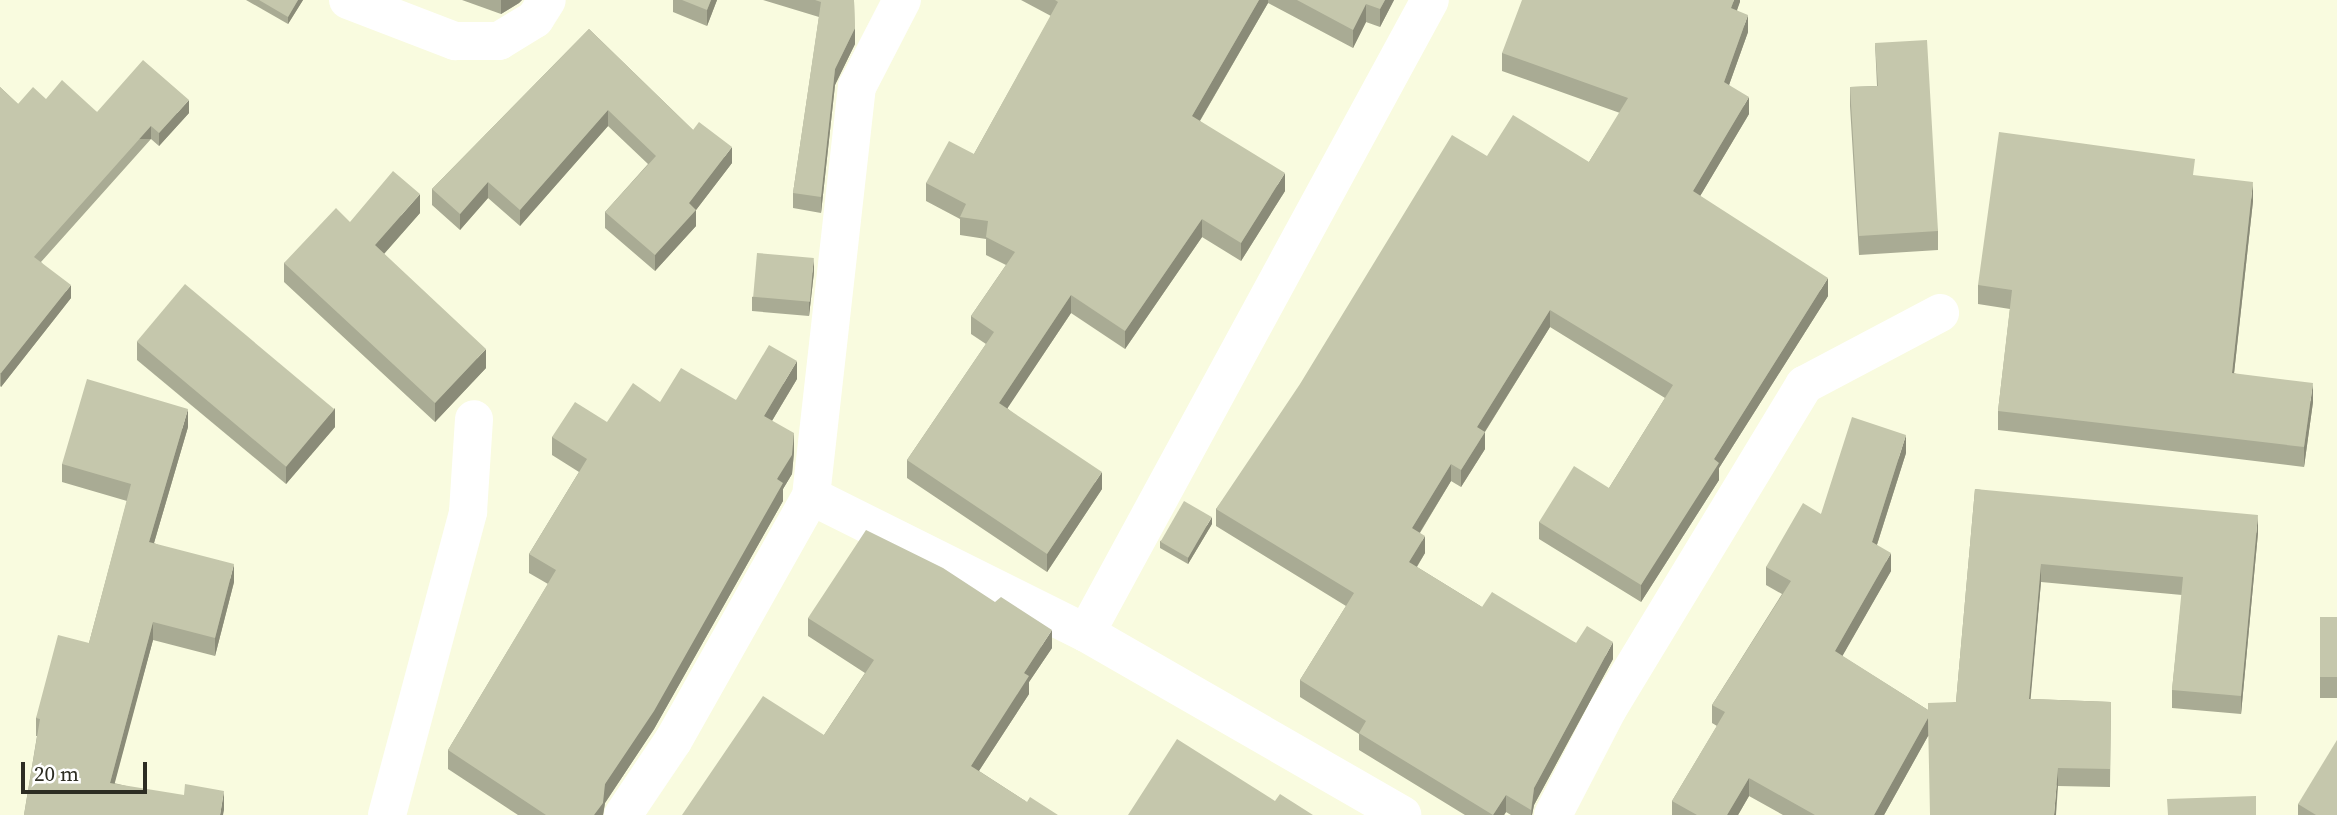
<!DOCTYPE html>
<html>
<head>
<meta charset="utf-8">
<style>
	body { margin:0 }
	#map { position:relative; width:2337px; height:815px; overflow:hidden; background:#f9fbdf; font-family:"Source Serif 4",serif }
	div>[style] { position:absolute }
	.minor>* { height:38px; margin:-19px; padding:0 19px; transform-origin:19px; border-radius:19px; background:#fff }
	.wall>* { inset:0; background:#a9ab94; transform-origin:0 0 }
	.shaded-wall>* { inset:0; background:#8a8b78; transform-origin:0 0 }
	.building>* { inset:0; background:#c5c7ac; transform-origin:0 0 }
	span { translate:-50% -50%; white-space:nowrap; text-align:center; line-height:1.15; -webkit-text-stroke:5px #fff; paint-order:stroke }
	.scale { position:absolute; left:21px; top:762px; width:126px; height:32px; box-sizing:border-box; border:4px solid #2d2d23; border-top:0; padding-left:9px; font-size:21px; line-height:24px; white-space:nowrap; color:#2d2d23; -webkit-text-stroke:5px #fff; paint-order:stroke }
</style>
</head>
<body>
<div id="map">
	<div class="minor">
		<i style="left:348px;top:0;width:115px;rotate:21deg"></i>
		<i style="left:455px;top:41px;width:44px"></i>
		<i style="left:499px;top:41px;width:42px;rotate:-31.4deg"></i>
		<i style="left:535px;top:19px;width:22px;rotate:-58deg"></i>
		<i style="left:811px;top:496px;width:307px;rotate:26.5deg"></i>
		<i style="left:1086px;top:633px;width:365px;rotate:29.9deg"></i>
		<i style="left:1086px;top:633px;width:720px;rotate:-61.48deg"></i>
		<i style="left:387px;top:815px;width:314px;rotate:-75deg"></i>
		<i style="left:468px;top:512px;width:93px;rotate:-86.3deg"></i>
		<i style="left:623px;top:815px;width:89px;rotate:-56deg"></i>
		<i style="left:673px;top:741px;width:281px;rotate:-60.6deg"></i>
		<i style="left:811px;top:496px;width:412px;rotate:-83.6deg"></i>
		<i style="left:857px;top:87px;width:98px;rotate:-62.7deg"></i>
		<i style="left:1553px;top:815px;width:119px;rotate:-62.6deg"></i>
		<i style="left:1608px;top:709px;width:379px;rotate:-58.8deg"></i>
		<i style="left:1804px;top:385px;width:154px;rotate:-27.9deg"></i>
	</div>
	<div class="wall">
		<i style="clip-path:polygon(246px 0,303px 0,288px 24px)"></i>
		<i style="clip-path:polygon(462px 0,522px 0,519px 3px,501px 14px)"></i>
		<i style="clip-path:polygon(673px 0,717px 0,707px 26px,673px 12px)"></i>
		<i style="clip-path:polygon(763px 0,854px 0,855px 44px,835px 85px,821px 213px,793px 208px,793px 193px,819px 17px)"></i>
		<i style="clip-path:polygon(1021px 0,1394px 0,1380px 27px,1366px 22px,1353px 48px,1268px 3px,1200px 121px,1285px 191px,1241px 261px,1202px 237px,1125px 349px,1071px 313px,1007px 408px,1102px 489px,1047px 572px,907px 478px,907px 460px,986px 344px,971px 334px,971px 316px,1006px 265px,986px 255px,986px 239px,960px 235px,960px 219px,926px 201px,926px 183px,974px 154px,1051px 16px)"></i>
		<i style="clip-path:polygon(1740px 0,1737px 10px,1748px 32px,1729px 85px,1749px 114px,1700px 196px,1828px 296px,1719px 468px,1719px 480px,1641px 602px,1539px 539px,1539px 522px,1609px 488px,1665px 398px,1550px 327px,1485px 432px,1485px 449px,1461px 487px,1451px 481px,1420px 533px,1425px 553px,1417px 567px,1482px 607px,1576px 643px,1613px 659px,1534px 805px,1532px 815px,1511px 815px,1506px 812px,1504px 815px,1465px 815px,1359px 750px,1359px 734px,1300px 697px,1300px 680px,1346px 606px,1216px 526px,1216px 509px,1487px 156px,1589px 162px,1620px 113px,1502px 71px,1502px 53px)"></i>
		<i style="clip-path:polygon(589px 29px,693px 130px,732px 163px,696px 210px,696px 226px,655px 271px,605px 228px,605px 212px,648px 164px,608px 126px,520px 226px,488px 198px,460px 230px,432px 205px,432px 189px)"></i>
		<i style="clip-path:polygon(1875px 43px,1938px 231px,1938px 250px,1859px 255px,1850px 106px,1850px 87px,1877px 86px)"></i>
		<i style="clip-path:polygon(0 87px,18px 104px,46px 99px,97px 112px,189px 113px,159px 146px,151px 139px,41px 262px,71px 298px,1px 387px,0 386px)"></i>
		<i style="clip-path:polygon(2195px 176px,2253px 201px,2234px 373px,2313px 402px,2304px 467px,1998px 430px,1998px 411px,2010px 309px,1978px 304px,1978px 285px)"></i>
		<i style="clip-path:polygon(420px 213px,384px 254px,486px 368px,435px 422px,284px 282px,284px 263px,350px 222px)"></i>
		<i style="clip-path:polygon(814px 272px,809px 316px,752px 311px,752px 297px)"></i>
		<i style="clip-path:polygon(137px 341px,335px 427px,286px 484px,137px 360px)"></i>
		<i style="clip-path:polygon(797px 379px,772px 421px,794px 452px,792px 474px,783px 489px,783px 501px,654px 729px,605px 803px,603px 815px,518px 815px,448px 769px,448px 750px,548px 584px,529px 573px,529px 554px,579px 472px,552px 455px,552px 437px,607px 422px,736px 400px)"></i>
		<i style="clip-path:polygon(188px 427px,154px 543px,234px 582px,215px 656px,153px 640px,114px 783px,224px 810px,24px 815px,37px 736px,36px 736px,36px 718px,89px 643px,127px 501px,62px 482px,62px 464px)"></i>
		<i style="clip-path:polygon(1906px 453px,1877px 545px,1891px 571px,1842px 656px,1928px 710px,1956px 702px,1975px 489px,2258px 533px,2241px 714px,2172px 708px,2172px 690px,2182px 595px,2041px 582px,2030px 699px,2111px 702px,2110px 787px,2058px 786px,1928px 736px,1884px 815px,1783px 815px,1749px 796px,1738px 815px,1672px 815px,1672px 801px,1717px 726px,1712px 723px,1712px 705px,1782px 594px,1766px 585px,1766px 567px,1821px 514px)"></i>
		<i style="clip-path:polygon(1212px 524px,1188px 564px,1160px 548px,1160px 541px)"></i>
		<i style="left:2320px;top:617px;width:17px;height:81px"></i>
		<i style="clip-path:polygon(808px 618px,1052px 648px,1029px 682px,1029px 694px,979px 771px,1027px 802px,824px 735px,865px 673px,808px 636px)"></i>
		<i style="clip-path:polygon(2298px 804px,2337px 815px,2298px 815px)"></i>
	</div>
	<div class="shaded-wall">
		<i style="clip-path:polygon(298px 0,303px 0,288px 24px,288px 17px)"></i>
		<i style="clip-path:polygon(501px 0,522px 0,519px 3px,501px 14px)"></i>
		<i style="clip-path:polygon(711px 0,717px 0,707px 26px,707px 10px)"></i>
		<i style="clip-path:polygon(1259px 0,1268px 0,1268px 3px,1192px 134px,1192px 116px)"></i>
		<i style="clip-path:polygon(1385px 0,1394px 0,1380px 27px,1380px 9px)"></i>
		<i style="clip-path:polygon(1734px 0,1740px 0,1740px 2px,1731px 26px,1731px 8px)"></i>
		<i style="clip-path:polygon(1366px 4px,1366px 22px,1353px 48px,1353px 30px)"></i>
		<i style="clip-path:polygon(1748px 15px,1748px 32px,1724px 99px,1724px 82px)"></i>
		<i style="clip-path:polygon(855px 28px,855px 44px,835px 85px,821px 213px,821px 197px,835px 69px)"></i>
		<i style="clip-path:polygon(1749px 97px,1749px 114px,1693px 208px,1693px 191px)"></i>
		<i style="clip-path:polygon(189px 100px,189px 113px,159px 146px,159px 133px)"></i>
		<i style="clip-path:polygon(608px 110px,608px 126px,520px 226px,520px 210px)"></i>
		<i style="left:151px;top:126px;width:13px;height:176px;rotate:90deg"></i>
		<i style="clip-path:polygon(732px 147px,732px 163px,696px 210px,696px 226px,655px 271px,655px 255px,689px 203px)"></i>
		<i style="clip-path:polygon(1285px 173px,1285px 191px,1241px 261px,1241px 243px)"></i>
		<i style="clip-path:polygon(488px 182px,488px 198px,460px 230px,460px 214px)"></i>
		<i style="clip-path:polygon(2253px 182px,2253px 201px,2232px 392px,2232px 373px)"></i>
		<i style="clip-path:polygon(420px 194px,420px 213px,375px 264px,375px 245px)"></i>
		<i style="clip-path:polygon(1202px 219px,1202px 237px,1125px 349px,1125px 331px)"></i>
		<i style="clip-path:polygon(814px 258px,814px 272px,809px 316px,809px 302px)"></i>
		<i style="clip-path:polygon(1828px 278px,1828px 296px,1719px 468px,1719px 480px,1641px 602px,1641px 585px,1714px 459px)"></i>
		<i style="clip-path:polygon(71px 285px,71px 298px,1px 387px,1px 373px)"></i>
		<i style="clip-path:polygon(1071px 295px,1071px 313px,999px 421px,999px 403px)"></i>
		<i style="clip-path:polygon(1550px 310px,1550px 327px,1477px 444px,1477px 427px)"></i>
		<i style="clip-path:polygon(486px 349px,486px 368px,435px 422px,435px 403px)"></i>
		<i style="clip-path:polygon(797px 361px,797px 379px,764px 434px,764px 416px)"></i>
		<i style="clip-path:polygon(2313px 383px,2313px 402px,2304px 467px,2304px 447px)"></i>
		<i style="clip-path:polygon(335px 408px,335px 427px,286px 484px,286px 465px)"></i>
		<i style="clip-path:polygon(188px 409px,188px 427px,149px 560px,149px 542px)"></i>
		<i style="clip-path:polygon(1485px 432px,1485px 449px,1461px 487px,1461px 470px)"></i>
		<i style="clip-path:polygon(794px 433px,794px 452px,792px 474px,783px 489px,783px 501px,654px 729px,605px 803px,603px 815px,594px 815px,605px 784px,777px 479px)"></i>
		<i style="clip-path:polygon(1906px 435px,1906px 453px,1872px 560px,1872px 542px)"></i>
		<i style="clip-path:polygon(1451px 464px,1451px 481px,1412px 545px,1412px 528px)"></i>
		<i style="clip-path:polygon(1102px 472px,1102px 489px,1047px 572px,1047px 554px)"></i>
		<i style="clip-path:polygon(2258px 515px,2258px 533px,2241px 714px,2241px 696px)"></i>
		<i style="clip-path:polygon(1212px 517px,1212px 524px,1188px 564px,1188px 557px)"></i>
		<i style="clip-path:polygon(1425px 536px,1425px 553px,1409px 579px,1409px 562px)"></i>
		<i style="clip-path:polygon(1891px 553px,1891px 571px,1835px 669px,1835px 651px)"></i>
		<i style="clip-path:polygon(234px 564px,234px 582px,215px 656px,215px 638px)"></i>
		<i style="clip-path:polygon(2041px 564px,2041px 582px,2029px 717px,2029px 699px)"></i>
		<i style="clip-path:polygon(153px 622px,153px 640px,110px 801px,110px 783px)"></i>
		<i style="clip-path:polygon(1052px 630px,1052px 648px,1029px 682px,1029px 694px,971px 783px,971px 766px,1024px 673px)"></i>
		<i style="clip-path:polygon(1613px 642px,1613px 659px,1534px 805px,1532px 815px,1531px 815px,1534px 788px)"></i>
		<i style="clip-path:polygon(1928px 718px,1928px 736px,1884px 815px,1874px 815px)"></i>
		<i style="clip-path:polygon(2058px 768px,2058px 786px,2056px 815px,2054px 815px)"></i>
		<i style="clip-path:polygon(1749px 778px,1749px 796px,1738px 815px,1727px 815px)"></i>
		<i style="clip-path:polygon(224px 791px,224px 810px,223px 815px,220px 815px)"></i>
		<i style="clip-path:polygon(1506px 795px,1506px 812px,1504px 815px,1493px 815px)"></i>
	</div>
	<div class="building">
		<i style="clip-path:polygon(259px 0,298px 0,288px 17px)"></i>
		<i style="clip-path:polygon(682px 0,711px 0,707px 10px)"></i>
		<i style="clip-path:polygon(815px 0,854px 0,855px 28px,835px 69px,821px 197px,793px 193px,821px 2px)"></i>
		<i style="clip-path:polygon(1055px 0,1259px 0,1192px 116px,1285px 173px,1241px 243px,1202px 219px,1125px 331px,1071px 295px,999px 403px,1102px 472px,1047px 554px,907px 460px,994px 332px,971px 316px,1015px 252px,986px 237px,988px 221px,960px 217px,966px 204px,926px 183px,949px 141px,974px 154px,1058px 2px)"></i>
		<i style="clip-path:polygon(1297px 0,1385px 0,1380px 9px,1366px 4px,1353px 30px)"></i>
		<i style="clip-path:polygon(1522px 0,1734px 0,1731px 8px,1748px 15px,1724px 82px,1749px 97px,1693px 191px,1828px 278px,1714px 459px,1719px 463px,1641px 585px,1539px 522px,1574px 466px,1609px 488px,1673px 385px,1550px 310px,1477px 427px,1485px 432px,1461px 470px,1451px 464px,1412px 528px,1425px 536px,1409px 562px,1482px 607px,1492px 592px,1576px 643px,1587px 626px,1613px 642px,1534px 788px,1531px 810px,1506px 795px,1493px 815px,1359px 733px,1366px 721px,1300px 680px,1354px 593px,1216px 509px,1300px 384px,1452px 135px,1487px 156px,1513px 115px,1589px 162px,1628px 98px,1502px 53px)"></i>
		<i style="clip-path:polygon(589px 29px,693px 130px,699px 122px,732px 147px,689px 203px,696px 210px,655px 255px,605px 212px,656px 156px,608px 110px,520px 210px,488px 182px,460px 214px,432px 189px)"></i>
		<i style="clip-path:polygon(1927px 40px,1938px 231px,1859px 236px,1850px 87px,1878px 86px,1875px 43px)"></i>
		<i style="clip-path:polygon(143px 60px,189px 100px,159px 133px,151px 126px,34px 257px,71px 285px,1px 373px,0 373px,0 87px,18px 104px,33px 87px,46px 99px,62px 80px,97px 112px)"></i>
		<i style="clip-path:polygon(1999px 132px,2195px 159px,2193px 175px,2253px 182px,2232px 373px,2313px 383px,2304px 447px,1998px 411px,2012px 290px,1978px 285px)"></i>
		<i style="clip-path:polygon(393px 171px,420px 194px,375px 245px,486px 349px,435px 403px,284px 263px,336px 208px,350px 222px)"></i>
		<i style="left:757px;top:253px;width:57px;height:44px;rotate:5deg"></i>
		<i style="left:185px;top:284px;width:195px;height:75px;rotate:40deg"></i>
		<i style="clip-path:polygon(769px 345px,797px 361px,764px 416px,794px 433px,792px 455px,777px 479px,783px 483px,654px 711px,605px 784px,603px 803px,594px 815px,546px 815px,448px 750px,556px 570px,529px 554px,587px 459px,552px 437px,575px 402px,607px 422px,633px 383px,660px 402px,681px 368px,736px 400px)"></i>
		<i style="clip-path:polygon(87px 379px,188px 409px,149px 542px,234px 564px,215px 638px,153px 622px,110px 783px,184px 795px,185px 784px,224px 791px,220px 815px,24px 815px,40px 719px,36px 718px,58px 635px,89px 643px,131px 484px,62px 464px)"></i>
		<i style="clip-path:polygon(1852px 417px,1906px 435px,1872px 542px,1891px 553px,1835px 651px,1928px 710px,1928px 703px,1956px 702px,1975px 489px,2258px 515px,2241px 696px,2172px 690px,2183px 577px,2041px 564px,2029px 699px,2111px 702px,2110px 769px,2058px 768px,2054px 815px,1930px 815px,1928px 718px,1874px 815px,1815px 815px,1749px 778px,1727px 815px,1697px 815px,1672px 801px,1725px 712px,1712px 705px,1791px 581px,1766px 567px,1803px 503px,1821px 514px)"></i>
		<i style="left:1184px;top:501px;width:32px;height:47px;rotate:30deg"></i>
		<i style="clip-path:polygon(866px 530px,943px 568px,995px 602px,1001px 597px,1052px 630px,1024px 673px,1029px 676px,971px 766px,1027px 802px,1030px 797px,1058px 815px,682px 815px,763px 696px,824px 735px,874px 660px,808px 618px)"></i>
		<i style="left:2320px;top:617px;width:17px;height:60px"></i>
		<i style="clip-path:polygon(1177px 739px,1275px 801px,1280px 794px,1313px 815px,1128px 815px)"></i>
		<i style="clip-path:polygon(2337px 740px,2337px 815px,2316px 815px,2298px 804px)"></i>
		<i style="clip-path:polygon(2256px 796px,2256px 815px,2168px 815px,2167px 799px)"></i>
	</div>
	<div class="scale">20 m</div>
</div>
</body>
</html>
